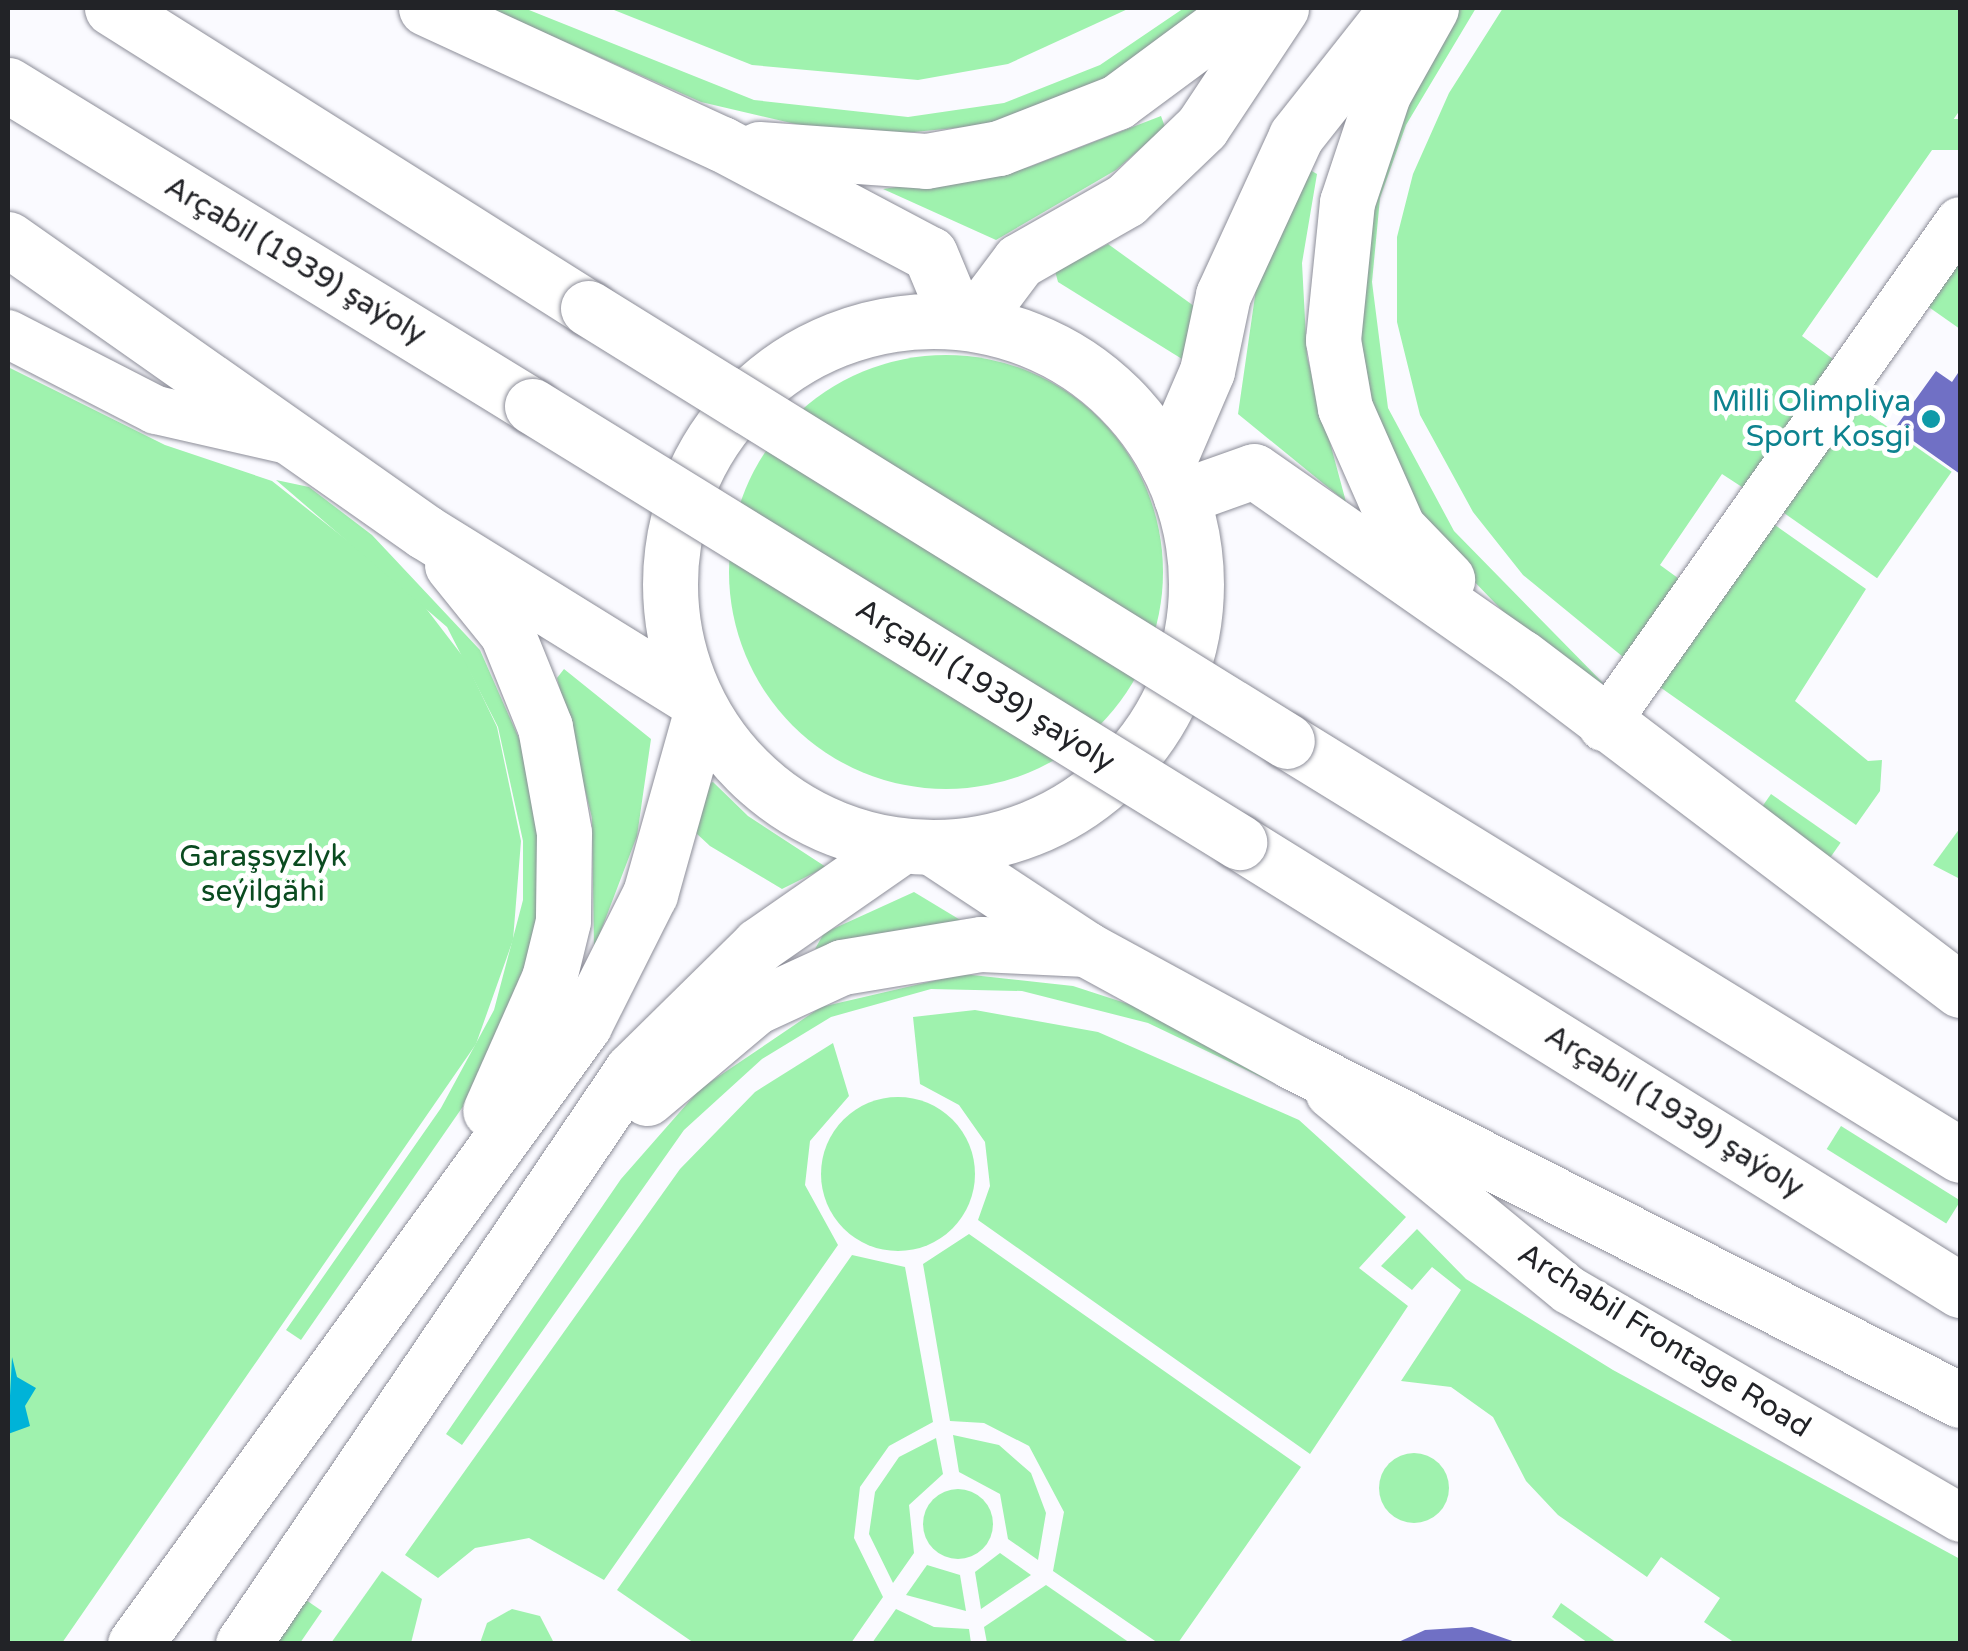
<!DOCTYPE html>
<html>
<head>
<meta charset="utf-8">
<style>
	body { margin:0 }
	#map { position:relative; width:1968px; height:1651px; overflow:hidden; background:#fafaff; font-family:"Varela Round",sans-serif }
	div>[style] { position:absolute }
	.green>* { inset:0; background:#9ff2ae; transform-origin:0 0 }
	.round { border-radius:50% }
	.water>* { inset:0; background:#00b3d8 }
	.building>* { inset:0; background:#7070c5 }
	.roads { filter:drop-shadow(0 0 2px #8d8e99) drop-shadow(0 0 2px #8d8e99) }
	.minor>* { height:48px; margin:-24px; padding:0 24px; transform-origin:24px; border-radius:24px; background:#fff }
	.major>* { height:55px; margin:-27.5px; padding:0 27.5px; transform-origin:27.5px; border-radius:27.5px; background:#fff }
	.major>.ring { margin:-27.5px; padding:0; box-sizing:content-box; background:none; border:55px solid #fff; border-radius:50% }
	.bridges { filter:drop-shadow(0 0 2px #8d8e99) drop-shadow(0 0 2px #8d8e99) }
	.major-bridge>* { height:55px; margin:-27.5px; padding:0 27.5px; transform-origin:27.5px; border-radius:27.5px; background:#fff }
	.dots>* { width:28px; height:28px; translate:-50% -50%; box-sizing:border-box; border:5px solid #fff; border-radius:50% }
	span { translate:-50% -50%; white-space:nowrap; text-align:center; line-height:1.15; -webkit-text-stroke:10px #fff; paint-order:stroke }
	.street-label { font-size:30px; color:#222327 }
	.culture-label { font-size:30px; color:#0d838f }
	.right { translate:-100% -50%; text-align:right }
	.park-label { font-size:30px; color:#0a4b20 }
	.frame { position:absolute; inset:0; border:10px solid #222327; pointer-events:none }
</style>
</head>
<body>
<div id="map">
	<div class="green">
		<i style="clip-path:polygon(488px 8px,524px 8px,754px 100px,908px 117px,1004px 103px,1100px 65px,1184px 8px,1213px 8px,1099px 86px,996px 124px,904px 133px,804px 126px,701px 102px)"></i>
		<i style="clip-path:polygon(609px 8px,1130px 8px,1008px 64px,918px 80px,752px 65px)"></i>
		<i style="clip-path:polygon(1452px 8px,1476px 8px,1406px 125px,1380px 198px,1372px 282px,1388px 408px,1454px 531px,1606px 686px,1523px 632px,1466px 573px,1413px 505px,1370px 412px,1353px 283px,1389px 117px)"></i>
		<i style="clip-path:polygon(1503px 8px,1960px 8px,1960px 110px,1802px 336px,1833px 359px,1745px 489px,1722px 474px,1660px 565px,1682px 581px,1628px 661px,1523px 575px,1473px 512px,1420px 415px,1397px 322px,1397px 237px,1413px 174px,1449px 93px)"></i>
		<i style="clip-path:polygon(1161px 116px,1165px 127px,1116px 170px,996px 240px,883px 189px,1029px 167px)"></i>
		<i style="left:1960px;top:119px;width:31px;height:266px;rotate:90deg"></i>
		<i style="clip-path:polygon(1310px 170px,1317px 174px,1302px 263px,1307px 357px,1346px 502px,1238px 414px,1256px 289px)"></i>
		<i style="clip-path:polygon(1108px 244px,1194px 306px,1182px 359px,1058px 282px,1055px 271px)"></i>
		<i style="clip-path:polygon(1952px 262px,1960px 268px,1960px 329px,1923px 303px)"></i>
		<i class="round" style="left:729px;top:355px;width:434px;height:434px"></i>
		<i style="clip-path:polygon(8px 367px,165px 445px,272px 481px,415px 594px,464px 658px,497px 727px,521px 841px,513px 940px,476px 1044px,62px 1643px,8px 1643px)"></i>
		<i style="left:1855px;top:404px;width:118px;height:130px;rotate:35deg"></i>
		<i style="clip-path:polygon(276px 480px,309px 487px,372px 535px,480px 650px,528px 759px,542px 874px,533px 945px,473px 1092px,301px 1340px,286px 1330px,441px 1108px,494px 1010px,523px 900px,523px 841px,498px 727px,447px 627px)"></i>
		<i style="clip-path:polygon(1772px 523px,1866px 589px,1795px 701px,1868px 761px,1882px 760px,1880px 791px,1856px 825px,1657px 685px)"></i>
		<i style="clip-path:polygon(564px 669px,651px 739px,637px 836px,594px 949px,592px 818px,557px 678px)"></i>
		<i style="clip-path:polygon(713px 782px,748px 816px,826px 867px,782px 889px,710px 846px,696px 833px,703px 785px)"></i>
		<i style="left:1771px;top:794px;width:85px;height:18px;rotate:35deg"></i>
		<i style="clip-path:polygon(1960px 828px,1960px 879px,1933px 865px)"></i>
		<i style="clip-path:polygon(914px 892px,962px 921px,815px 949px,824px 933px)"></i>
		<i style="clip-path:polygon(963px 974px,1073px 986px,1156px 1013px,1303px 1097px,1148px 1023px,1022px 991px,931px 989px,831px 1017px,762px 1059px,684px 1130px,462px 1445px,446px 1434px,621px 1179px,700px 1089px,821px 1007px)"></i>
		<i style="clip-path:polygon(975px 1010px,1098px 1032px,1299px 1120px,1406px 1217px,1359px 1268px,1408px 1306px,1310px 1454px,978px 1220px,990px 1186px,985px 1142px,959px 1105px,920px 1084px,913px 1017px)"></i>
		<i style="clip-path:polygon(833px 1043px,849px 1096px,810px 1141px,805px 1185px,838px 1245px,604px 1580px,529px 1538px,475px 1548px,438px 1578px,405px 1555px,680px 1169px,755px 1092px)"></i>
		<i class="round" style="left:821px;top:1097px;width:154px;height:154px"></i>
		<i style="left:1841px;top:1126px;width:141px;height:27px;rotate:32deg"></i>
		<i style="clip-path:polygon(1417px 1229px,1466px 1279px,1613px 1370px,1960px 1559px,1960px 1643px,1735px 1643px,1704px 1622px,1720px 1598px,1661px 1557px,1647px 1577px,1558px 1515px,1526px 1481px,1493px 1417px,1451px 1387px,1401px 1381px,1461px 1290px,1432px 1267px,1412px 1290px,1381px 1266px)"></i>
		<i style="clip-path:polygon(969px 1234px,1301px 1467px,1178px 1643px,1158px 1643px,1053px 1571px,1064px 1512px,1029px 1446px,984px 1423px,950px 1421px,923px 1264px)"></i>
		<i style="clip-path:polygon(852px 1255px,905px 1267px,933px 1422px,889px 1446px,860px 1487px,854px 1538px,883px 1597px,851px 1643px,694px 1643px,617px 1590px)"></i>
		<i style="clip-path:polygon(953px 1435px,999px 1445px,1031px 1473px,1046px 1513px,1038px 1560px,1008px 1539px,1000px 1494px,959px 1472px)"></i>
		<i style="clip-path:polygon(936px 1438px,943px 1474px,909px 1505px,914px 1553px,893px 1583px,869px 1534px,875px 1492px,899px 1457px)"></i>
		<i class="round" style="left:1379px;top:1453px;width:70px;height:70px"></i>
		<i class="round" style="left:923px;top:1489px;width:70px;height:70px"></i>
		<i style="clip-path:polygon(1000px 1553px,1031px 1575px,981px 1609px,975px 1572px)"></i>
		<i style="clip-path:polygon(927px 1565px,960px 1575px,966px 1611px,906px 1595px)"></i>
		<i style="clip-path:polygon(382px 1571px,422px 1599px,411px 1643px,331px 1643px)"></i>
		<i style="clip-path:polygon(1046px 1585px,1062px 1596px,1130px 1643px,987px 1643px,984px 1627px)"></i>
		<i style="clip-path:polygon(306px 1600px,322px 1611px,300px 1643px,276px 1644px)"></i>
		<i style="clip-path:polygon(1561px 1603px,1617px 1643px,1588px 1643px,1552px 1617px)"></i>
		<i style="clip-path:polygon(512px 1609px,540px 1616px,554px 1643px,480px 1643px,487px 1623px)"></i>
		<i style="clip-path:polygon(896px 1609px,934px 1627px,969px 1629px,971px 1643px,872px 1643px)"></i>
	</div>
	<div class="water">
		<i style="clip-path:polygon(12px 1357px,17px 1377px,36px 1388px,25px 1406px,30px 1426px,8px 1434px)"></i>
	</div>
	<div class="building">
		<i style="clip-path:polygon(1960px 370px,1960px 474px,1895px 428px,1936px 371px,1952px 382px)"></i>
		<i style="clip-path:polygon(1472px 1627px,1521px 1644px,1394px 1644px,1425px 1630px)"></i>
	</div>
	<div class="roads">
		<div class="minor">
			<i style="left:8px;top:334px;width:166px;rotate:27.2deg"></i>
			<i style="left:156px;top:410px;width:140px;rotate:12.8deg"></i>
			<i style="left:1603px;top:727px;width:619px;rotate:-54.8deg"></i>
			<i style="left:1330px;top:1094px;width:309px;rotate:39.4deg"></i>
			<i style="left:1569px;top:1290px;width:453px;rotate:30.2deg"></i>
		</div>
		<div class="major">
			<i style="left:112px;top:8px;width:563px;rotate:32.22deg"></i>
			<i style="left:426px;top:8px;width:326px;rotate:24.7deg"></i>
			<i style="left:722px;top:144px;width:235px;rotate:27.9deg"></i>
			<i style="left:930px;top:254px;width:65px;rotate:67.4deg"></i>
			<i style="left:1431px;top:8px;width:98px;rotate:119.2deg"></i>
			<i style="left:1383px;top:94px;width:114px;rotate:108.4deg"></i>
			<i style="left:1347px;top:202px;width:139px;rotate:95.8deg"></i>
			<i style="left:1333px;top:340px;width:69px;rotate:80deg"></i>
			<i style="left:1345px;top:408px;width:131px;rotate:66.2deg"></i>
			<i style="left:1398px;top:528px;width:71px;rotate:46.1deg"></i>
			<i style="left:8px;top:85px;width:615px;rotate:31.49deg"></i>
			<i style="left:759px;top:149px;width:167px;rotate:4.1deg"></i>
			<i style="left:926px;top:161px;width:74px;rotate:-10.1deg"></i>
			<i style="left:999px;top:148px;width:127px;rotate:-21.3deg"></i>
			<i style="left:1117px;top:102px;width:158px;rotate:-36.5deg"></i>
			<i style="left:8px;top:239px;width:510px;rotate:35.09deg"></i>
			<i style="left:425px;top:532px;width:317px;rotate:31.8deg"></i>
			<i style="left:977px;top:317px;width:70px;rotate:-53.1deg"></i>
			<i style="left:1019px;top:261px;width:123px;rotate:-29.7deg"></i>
			<i style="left:1126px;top:200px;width:105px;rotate:-43.8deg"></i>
			<i style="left:1202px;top:127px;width:143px;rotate:-56.4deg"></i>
			<i class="ring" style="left:670px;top:321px;width:471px;height:471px"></i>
			<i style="left:1167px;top:464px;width:101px;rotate:-66.7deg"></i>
			<i style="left:1207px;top:371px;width:78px;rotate:-78.1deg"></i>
			<i style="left:1223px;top:295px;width:175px;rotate:-65.3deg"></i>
			<i style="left:1296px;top:136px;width:163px;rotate:-51.7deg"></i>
			<i style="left:1181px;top:497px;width:77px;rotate:-19.6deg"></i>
			<i style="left:1254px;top:471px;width:325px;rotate:34.9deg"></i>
			<i style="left:1521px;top:657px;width:551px;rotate:37.18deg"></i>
			<i style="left:452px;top:565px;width:87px;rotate:51deg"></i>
			<i style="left:507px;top:633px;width:101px;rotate:68deg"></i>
			<i style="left:545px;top:727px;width:108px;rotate:79.8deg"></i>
			<i style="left:564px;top:833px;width:88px;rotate:90.7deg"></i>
			<i style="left:563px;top:921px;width:59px;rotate:103.8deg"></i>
			<i style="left:549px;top:978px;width:145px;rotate:113.9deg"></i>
			<i style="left:1287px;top:741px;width:790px;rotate:31.6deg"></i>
			<i style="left:1239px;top:842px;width:849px;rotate:31.86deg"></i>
			<i style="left:936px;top:850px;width:180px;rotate:33.4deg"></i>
			<i style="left:1086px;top:949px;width:236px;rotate:28.6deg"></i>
			<i style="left:1293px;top:1062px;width:748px;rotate:26.87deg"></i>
			<i style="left:647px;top:1098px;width:141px;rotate:-40.1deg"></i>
			<i style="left:755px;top:1007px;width:96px;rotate:-24.7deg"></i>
			<i style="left:842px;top:967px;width:141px;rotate:-9.4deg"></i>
			<i style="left:981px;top:944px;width:105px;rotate:2.7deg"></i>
			<i style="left:135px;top:1644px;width:765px;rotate:-54.04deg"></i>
			<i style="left:584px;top:1025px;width:147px;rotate:-63.3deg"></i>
			<i style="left:650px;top:894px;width:189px;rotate:-74.3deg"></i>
			<i style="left:243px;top:1644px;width:693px;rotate:-55.87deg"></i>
			<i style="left:632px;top:1070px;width:178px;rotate:-44.5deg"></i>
			<i style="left:759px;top:945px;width:172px;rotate:-34.8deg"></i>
		</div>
	</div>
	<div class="bridges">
		<div class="major-bridge">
			<i style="left:588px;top:308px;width:822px;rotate:31.78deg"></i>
			<i style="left:532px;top:406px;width:831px;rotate:31.66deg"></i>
		</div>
	</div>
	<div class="dots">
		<i style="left:1931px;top:419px;background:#0f9aa8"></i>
	</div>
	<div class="street-label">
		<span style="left:295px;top:261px;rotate:31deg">Arçabil (1939) şaýoly</span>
		<span style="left:985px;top:686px;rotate:32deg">Arçabil (1939) şaýoly</span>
		<span style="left:1674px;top:1112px;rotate:32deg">Arçabil (1939) şaýoly</span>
		<span style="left:1664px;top:1341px;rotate:32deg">Archabil Frontage Road</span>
	</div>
	<div class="culture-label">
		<span class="right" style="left:1911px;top:419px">Milli Olimpliya<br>Sport Kosgi</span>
	</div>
	<div class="park-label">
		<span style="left:263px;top:874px">Garaşsyzlyk<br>seýilgähi</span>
	</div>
	<div class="frame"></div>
</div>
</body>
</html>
